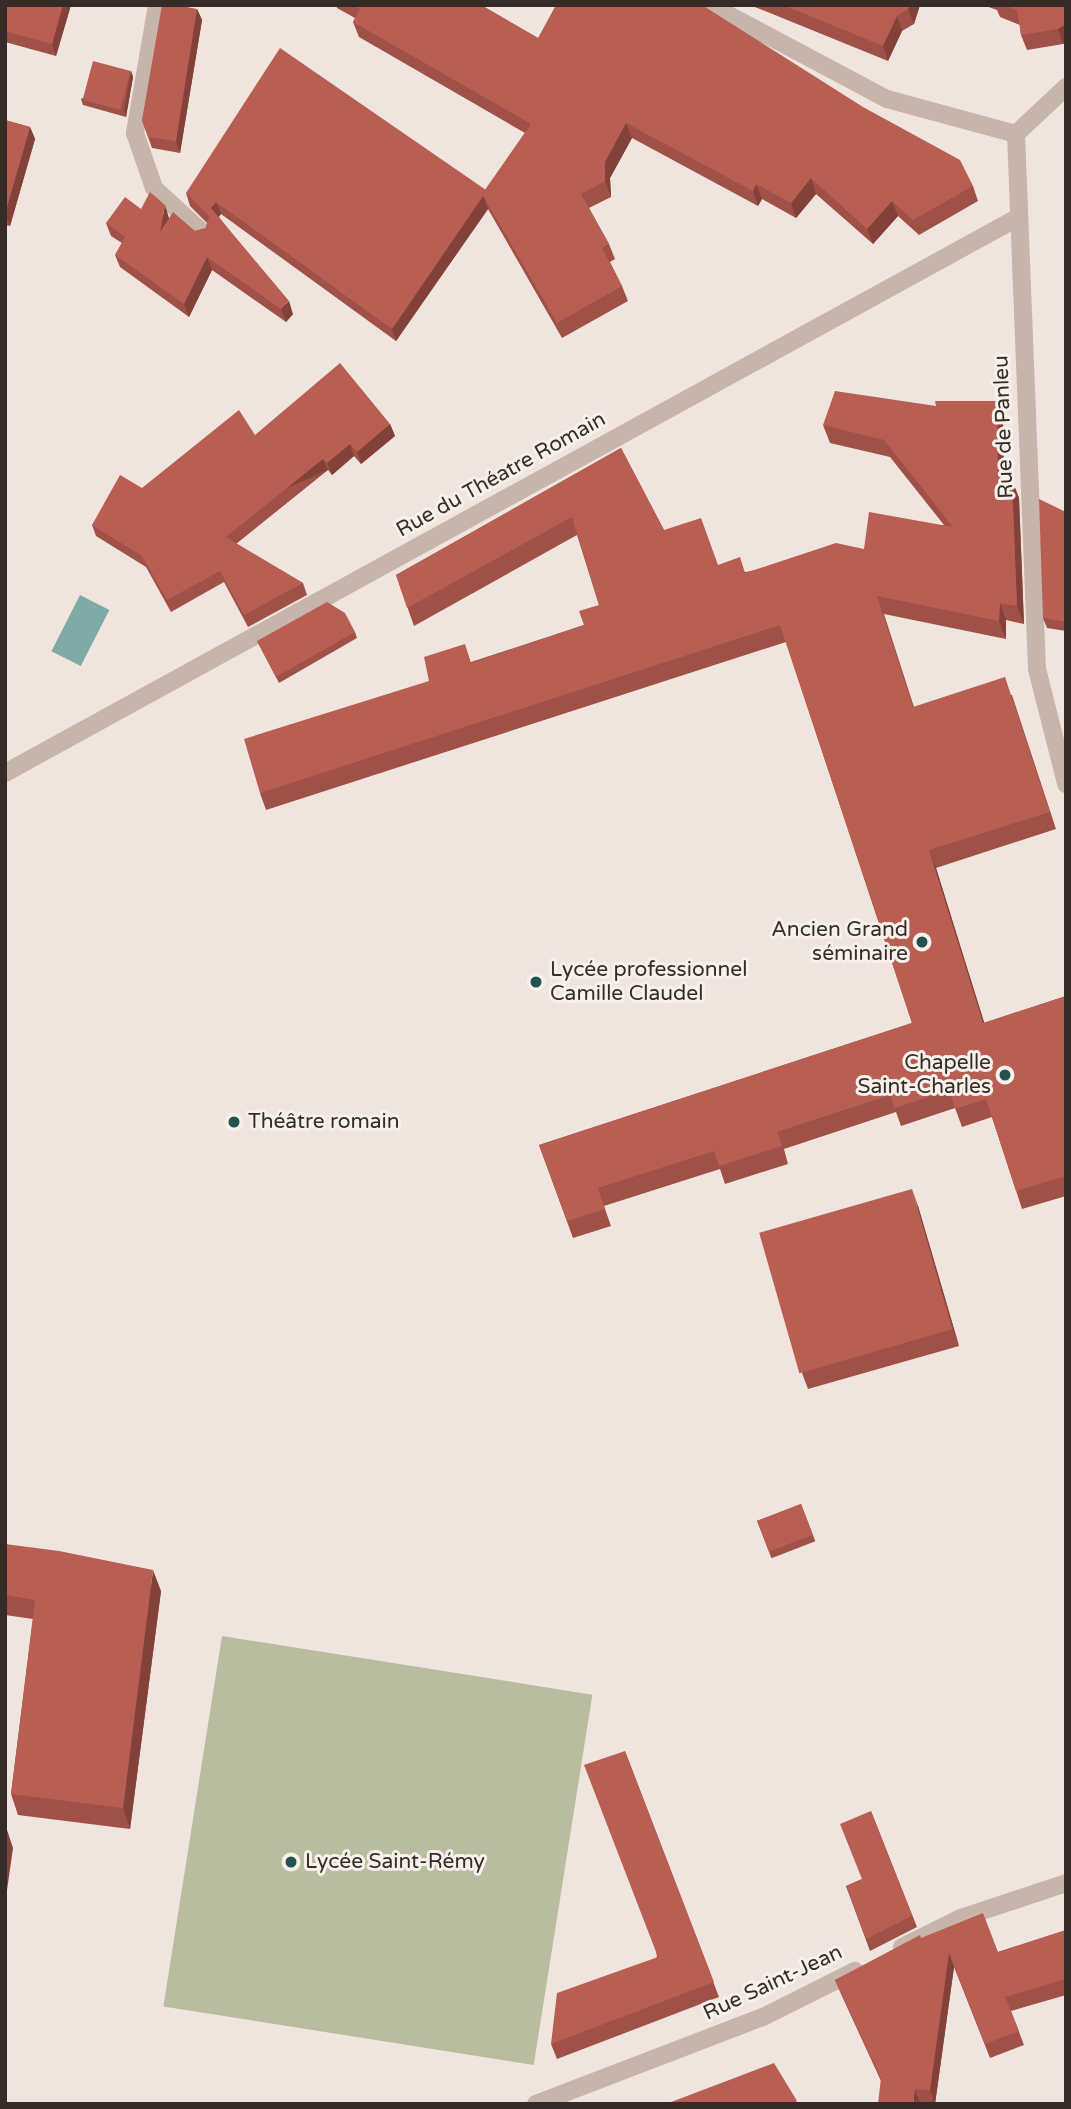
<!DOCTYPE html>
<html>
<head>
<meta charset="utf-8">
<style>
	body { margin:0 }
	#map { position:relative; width:1071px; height:2109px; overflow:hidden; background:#f0e5de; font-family:"Varela Round",sans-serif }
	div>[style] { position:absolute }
	.green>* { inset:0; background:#b8bda0; transform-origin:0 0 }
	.water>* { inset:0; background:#80aaa6; transform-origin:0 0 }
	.minor>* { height:18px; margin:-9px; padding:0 9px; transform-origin:9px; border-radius:9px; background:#c7b4ab }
	.wall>* { inset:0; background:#9f5147; transform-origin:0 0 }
	.shaded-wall>* { inset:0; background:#82423a; transform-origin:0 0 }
	.building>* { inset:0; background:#b95e53; transform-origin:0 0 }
	.dots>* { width:19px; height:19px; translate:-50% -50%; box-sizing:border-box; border:4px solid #f8f0ea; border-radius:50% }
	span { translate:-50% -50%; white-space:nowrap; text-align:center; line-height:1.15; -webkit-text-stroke:6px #f8f0ea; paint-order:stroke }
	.street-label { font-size:21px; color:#352c2a }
	.poi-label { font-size:21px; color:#352c2a }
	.right { translate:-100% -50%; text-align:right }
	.left { translate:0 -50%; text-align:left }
	.frame { position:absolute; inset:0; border:7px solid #352c2a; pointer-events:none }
</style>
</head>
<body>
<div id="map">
	<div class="green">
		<i style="left:222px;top:1636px;width:375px;height:375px;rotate:9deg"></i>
	</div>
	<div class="water">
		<i style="left:80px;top:595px;width:33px;height:63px;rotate:27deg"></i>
	</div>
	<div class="minor">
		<i style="left:157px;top:5px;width:130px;rotate:99.8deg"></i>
		<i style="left:135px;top:133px;width:58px;rotate:70.9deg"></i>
		<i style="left:154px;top:188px;width:67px;rotate:42.6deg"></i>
		<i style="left:710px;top:5px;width:200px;rotate:28deg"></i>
		<i style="left:887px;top:99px;width:134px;rotate:15.2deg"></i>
		<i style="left:1066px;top:87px;width:69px;rotate:136.8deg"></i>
		<i style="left:1016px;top:134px;width:535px;rotate:87.75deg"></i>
		<i style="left:1037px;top:669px;width:119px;rotate:75.8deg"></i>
		<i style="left:5px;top:773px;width:1156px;rotate:-28.74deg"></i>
		<i style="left:902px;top:1947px;width:66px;rotate:-26.2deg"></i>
		<i style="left:961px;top:1918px;width:111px;rotate:-18.4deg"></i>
		<i style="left:536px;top:2104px;width:243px;rotate:-21deg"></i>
		<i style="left:763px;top:2017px;width:103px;rotate:-26.6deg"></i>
	</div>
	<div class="wall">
		<i style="clip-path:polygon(5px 5px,71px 5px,56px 56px,5px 42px)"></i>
		<i style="clip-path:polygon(336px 5px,481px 5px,538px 38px,973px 186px,978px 201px,919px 235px,898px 216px,873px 244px,816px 194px,796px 218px,762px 199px,758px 206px,632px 138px,610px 178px,611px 197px,589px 208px,609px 244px,615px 259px,610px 262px,622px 286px,628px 301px,562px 338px,488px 209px,396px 341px,221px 214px,219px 217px,293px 314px,286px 322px,212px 270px,189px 317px,120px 267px,115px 255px,122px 243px,111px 236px,106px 223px,141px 209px,169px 218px,195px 231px,206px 228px,207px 223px,190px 206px,186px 193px,486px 190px,525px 133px,359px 37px,353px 22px,355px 18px,337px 8px)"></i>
		<i style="clip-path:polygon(750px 5px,920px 5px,914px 24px,902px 31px,888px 61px)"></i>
		<i style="clip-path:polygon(983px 5px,1066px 5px,1063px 44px,1027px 50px,1021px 35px,1020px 25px,1000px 17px,997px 10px)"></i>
		<i style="clip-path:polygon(197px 9px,202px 20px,180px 153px,152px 148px,142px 120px)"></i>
		<i style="clip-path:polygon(131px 71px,133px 77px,126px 117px,83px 105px,81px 99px)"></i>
		<i style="clip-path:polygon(5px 120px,30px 127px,35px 139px,10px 226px,5px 225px)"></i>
		<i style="clip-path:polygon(1003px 418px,1004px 476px,1012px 480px,1019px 498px,1024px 624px,1006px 620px,1006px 639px,884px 614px,914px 707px,1012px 695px,1056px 829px,936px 868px,984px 1023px,1066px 996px,1066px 1196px,1022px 1209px,992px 1117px,962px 1127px,955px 1108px,901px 1126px,896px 1112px,784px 1149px,788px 1164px,725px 1184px,720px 1169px,604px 1206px,611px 1226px,573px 1238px,539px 1145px,912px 1023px,786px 642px,266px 810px,260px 793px,429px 681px,471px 662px,584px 625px,599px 605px,577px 535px,414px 626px,396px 575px,621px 448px,664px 530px,718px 565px,746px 572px,864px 549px,944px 525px,890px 457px,830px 443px,823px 425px)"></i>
		<i style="clip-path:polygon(390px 424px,395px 436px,361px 464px,354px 456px,332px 475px,328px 470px,236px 544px,303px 583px,307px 595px,248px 627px,224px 582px,171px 612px,146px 567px,96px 536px,92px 525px,142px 488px,255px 435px)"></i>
		<i style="clip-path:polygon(1066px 512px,1066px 631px,1047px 628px,1043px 618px)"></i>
		<i style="clip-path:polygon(355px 632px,357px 638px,279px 683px,257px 641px)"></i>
		<i style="clip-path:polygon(918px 1206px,959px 1346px,808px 1389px,802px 1373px)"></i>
		<i style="left:801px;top:1504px;width:40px;height:47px;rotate:69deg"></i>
		<i style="clip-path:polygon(5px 1544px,161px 1591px,130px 1829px,18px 1815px,11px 1794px,33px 1619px,5px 1615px)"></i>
		<i style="clip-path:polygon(625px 1751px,719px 1997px,557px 2059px,551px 2044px,657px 1957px)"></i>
		<i style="clip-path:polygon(871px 1811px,917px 1927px,870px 1951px,846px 1886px,862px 1879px)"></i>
		<i style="clip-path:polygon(1066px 1930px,1066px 1995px,1011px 2011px,1024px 2045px,990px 2058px,954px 1967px,935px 2104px,920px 2103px,881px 2081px,841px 1994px,835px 1980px,921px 1938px,998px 1952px)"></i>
	</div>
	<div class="shaded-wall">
		<i style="clip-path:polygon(63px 5px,71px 5px,56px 56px,52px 44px)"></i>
		<i style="clip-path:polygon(910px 5px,920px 5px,914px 24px,908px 9px)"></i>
		<i style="clip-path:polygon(197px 9px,202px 20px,180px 153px,176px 141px)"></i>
		<i style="clip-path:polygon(897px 16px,902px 31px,888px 61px,883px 46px)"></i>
		<i style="clip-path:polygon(1066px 24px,1066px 43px,1063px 44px,1058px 29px)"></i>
		<i style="clip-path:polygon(131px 71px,133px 77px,126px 117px,124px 111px)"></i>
		<i style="clip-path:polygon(626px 123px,632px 138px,610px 178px,611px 197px,605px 181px,605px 162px)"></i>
		<i style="clip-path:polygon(30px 127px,35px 139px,10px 226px,5px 214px)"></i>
		<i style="clip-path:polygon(811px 178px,816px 194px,796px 218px,791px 203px)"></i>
		<i style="clip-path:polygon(756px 184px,762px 199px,758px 206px,753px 191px)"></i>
		<i style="clip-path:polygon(483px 196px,488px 209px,396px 341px,392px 329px)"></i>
		<i style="clip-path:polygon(892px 201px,898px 216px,873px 244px,867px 229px)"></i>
		<i style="clip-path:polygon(216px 202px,221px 214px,216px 220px,211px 208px)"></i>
		<i style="clip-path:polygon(165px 205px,169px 218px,160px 232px)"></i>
		<i style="clip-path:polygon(207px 257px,212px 270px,189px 317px,184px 304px)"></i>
		<i style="clip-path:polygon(289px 301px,293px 314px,286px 322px,281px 309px)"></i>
		<i style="clip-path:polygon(997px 401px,1003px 418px,1004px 491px,998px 473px)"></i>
		<i style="clip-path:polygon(390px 424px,395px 436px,361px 464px,357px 452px)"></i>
		<i style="clip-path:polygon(350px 444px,354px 456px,332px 475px,327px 463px)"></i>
		<i style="left:323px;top:459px;width:12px;height:124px;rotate:66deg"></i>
		<i style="clip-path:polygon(1012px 480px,1019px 498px,1024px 624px,1017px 606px)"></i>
		<i style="clip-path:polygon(1000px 603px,1006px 620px,1006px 639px,999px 621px)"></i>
		<i style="clip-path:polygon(929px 850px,936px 868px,990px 1041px,983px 1023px)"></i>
		<i style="clip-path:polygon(912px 1189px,918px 1206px,959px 1346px,953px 1329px)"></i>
		<i style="clip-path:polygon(153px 1570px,161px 1591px,130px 1829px,123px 1808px)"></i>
		<i style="clip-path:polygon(6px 1827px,13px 1848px,5px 1904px,5px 1831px)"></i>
		<i style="clip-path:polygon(949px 1953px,954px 1967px,935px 2104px,930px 2090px)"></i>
		<i style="clip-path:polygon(915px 2089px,920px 2103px,920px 2104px,913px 2104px)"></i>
	</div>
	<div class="building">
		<i style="clip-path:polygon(5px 5px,63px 5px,52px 44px,5px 31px)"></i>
		<i style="clip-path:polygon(162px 5px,177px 5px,197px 9px,176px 141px,148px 137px,142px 120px)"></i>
		<i style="clip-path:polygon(354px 5px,481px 5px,538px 38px,556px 5px,702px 5px,863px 107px,960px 160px,973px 186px,913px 220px,892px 201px,867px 229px,811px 178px,791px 203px,756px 184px,753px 191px,626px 123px,605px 162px,605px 181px,581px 194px,609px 244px,602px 248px,622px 286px,557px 323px,482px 194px,531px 124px,353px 22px,360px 9px)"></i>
		<i style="clip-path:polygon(783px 5px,910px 5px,908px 9px,897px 16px,883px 46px)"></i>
		<i style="clip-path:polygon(1003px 5px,1066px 5px,1066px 24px,1058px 29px,1021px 35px,1017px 10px)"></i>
		<i style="clip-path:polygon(280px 48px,486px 190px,482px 194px,483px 196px,392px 329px,216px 202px,211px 208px,289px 301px,281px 309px,207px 257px,184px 304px,115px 255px,125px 237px,106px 223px,125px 197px,141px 209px,150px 192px,165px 205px,160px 232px,173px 212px,195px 231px,206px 228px,209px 216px,186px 193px)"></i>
		<i style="left:93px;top:61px;width:39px;height:40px;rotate:15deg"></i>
		<i style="clip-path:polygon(5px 120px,30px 127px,5px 214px)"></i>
		<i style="clip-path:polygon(340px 363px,390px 424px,357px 452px,350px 444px,327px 463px,323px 459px,226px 537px,303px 583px,244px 615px,220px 571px,167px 600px,142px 556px,92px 525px,120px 475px,142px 488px,239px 410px,255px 435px)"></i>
		<i style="clip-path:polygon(835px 391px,936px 406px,935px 401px,997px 401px,998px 473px,1012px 480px,1017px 606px,1000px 603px,999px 621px,877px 596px,913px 707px,1005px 677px,1050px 812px,929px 850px,983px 1023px,1066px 996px,1066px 1176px,1016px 1191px,986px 1099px,955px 1109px,949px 1090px,895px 1108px,890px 1095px,777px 1132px,782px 1146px,719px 1166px,714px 1151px,598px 1188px,605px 1209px,567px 1221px,539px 1145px,912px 1023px,780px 625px,260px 793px,244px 739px,429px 681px,424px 657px,465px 644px,471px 663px,584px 625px,579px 611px,599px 605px,572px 517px,407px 608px,396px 575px,621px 448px,664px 530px,701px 518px,718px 565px,740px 557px,745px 573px,836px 543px,864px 549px,869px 512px,953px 527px,884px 440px,823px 425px)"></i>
		<i style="clip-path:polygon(1039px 499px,1066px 512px,1066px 625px,1066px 622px,1043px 618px)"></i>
		<i style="clip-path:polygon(327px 602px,345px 613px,355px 632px,276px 677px,257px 641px)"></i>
		<i style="left:912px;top:1189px;width:146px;height:159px;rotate:74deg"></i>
		<i style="left:801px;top:1504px;width:33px;height:47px;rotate:69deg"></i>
		<i style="clip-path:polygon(5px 1544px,59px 1551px,153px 1570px,123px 1808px,11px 1794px,35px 1600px,5px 1595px)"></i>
		<i style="clip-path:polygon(625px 1751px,714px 1982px,551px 2044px,557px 1993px,658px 1957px,584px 1765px)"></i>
		<i style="clip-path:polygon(871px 1811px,912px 1916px,866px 1939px,846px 1886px,862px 1879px,840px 1824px)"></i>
		<i style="clip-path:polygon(983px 1913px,998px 1952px,1066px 1930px,1066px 1979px,1005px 1997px,1019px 2031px,985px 2044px,949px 1953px,930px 2090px,915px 2089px,913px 2104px,878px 2104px,881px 2078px,835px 1980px,920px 1935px,921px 1938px)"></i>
		<i style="clip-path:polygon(774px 2063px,797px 2101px,792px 2104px,666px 2104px)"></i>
	</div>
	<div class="dots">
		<i style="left:922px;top:942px;background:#23534f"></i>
		<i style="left:536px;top:982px;background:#23534f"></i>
		<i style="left:1005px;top:1075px;background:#23534f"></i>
		<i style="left:234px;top:1122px;background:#23534f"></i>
		<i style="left:291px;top:1862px;background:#23534f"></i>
	</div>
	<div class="street-label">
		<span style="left:1004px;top:427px;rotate:-92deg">Rue de Panleu</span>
		<span style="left:501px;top:475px;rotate:-29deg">Rue du Théatre Romain</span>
		<span style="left:773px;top:1983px;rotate:-25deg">Rue Saint-Jean</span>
	</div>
	<div class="poi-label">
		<span class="right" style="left:908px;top:942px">Ancien Grand<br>séminaire</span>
		<span class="left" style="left:550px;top:982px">Lycée professionnel<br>Camille Claudel</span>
		<span class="right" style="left:991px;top:1075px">Chapelle<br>Saint-Charles</span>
		<span class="left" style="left:248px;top:1122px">Théâtre romain</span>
		<span class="left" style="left:305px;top:1862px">Lycée Saint-Rémy</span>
	</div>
	<div class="frame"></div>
</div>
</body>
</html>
